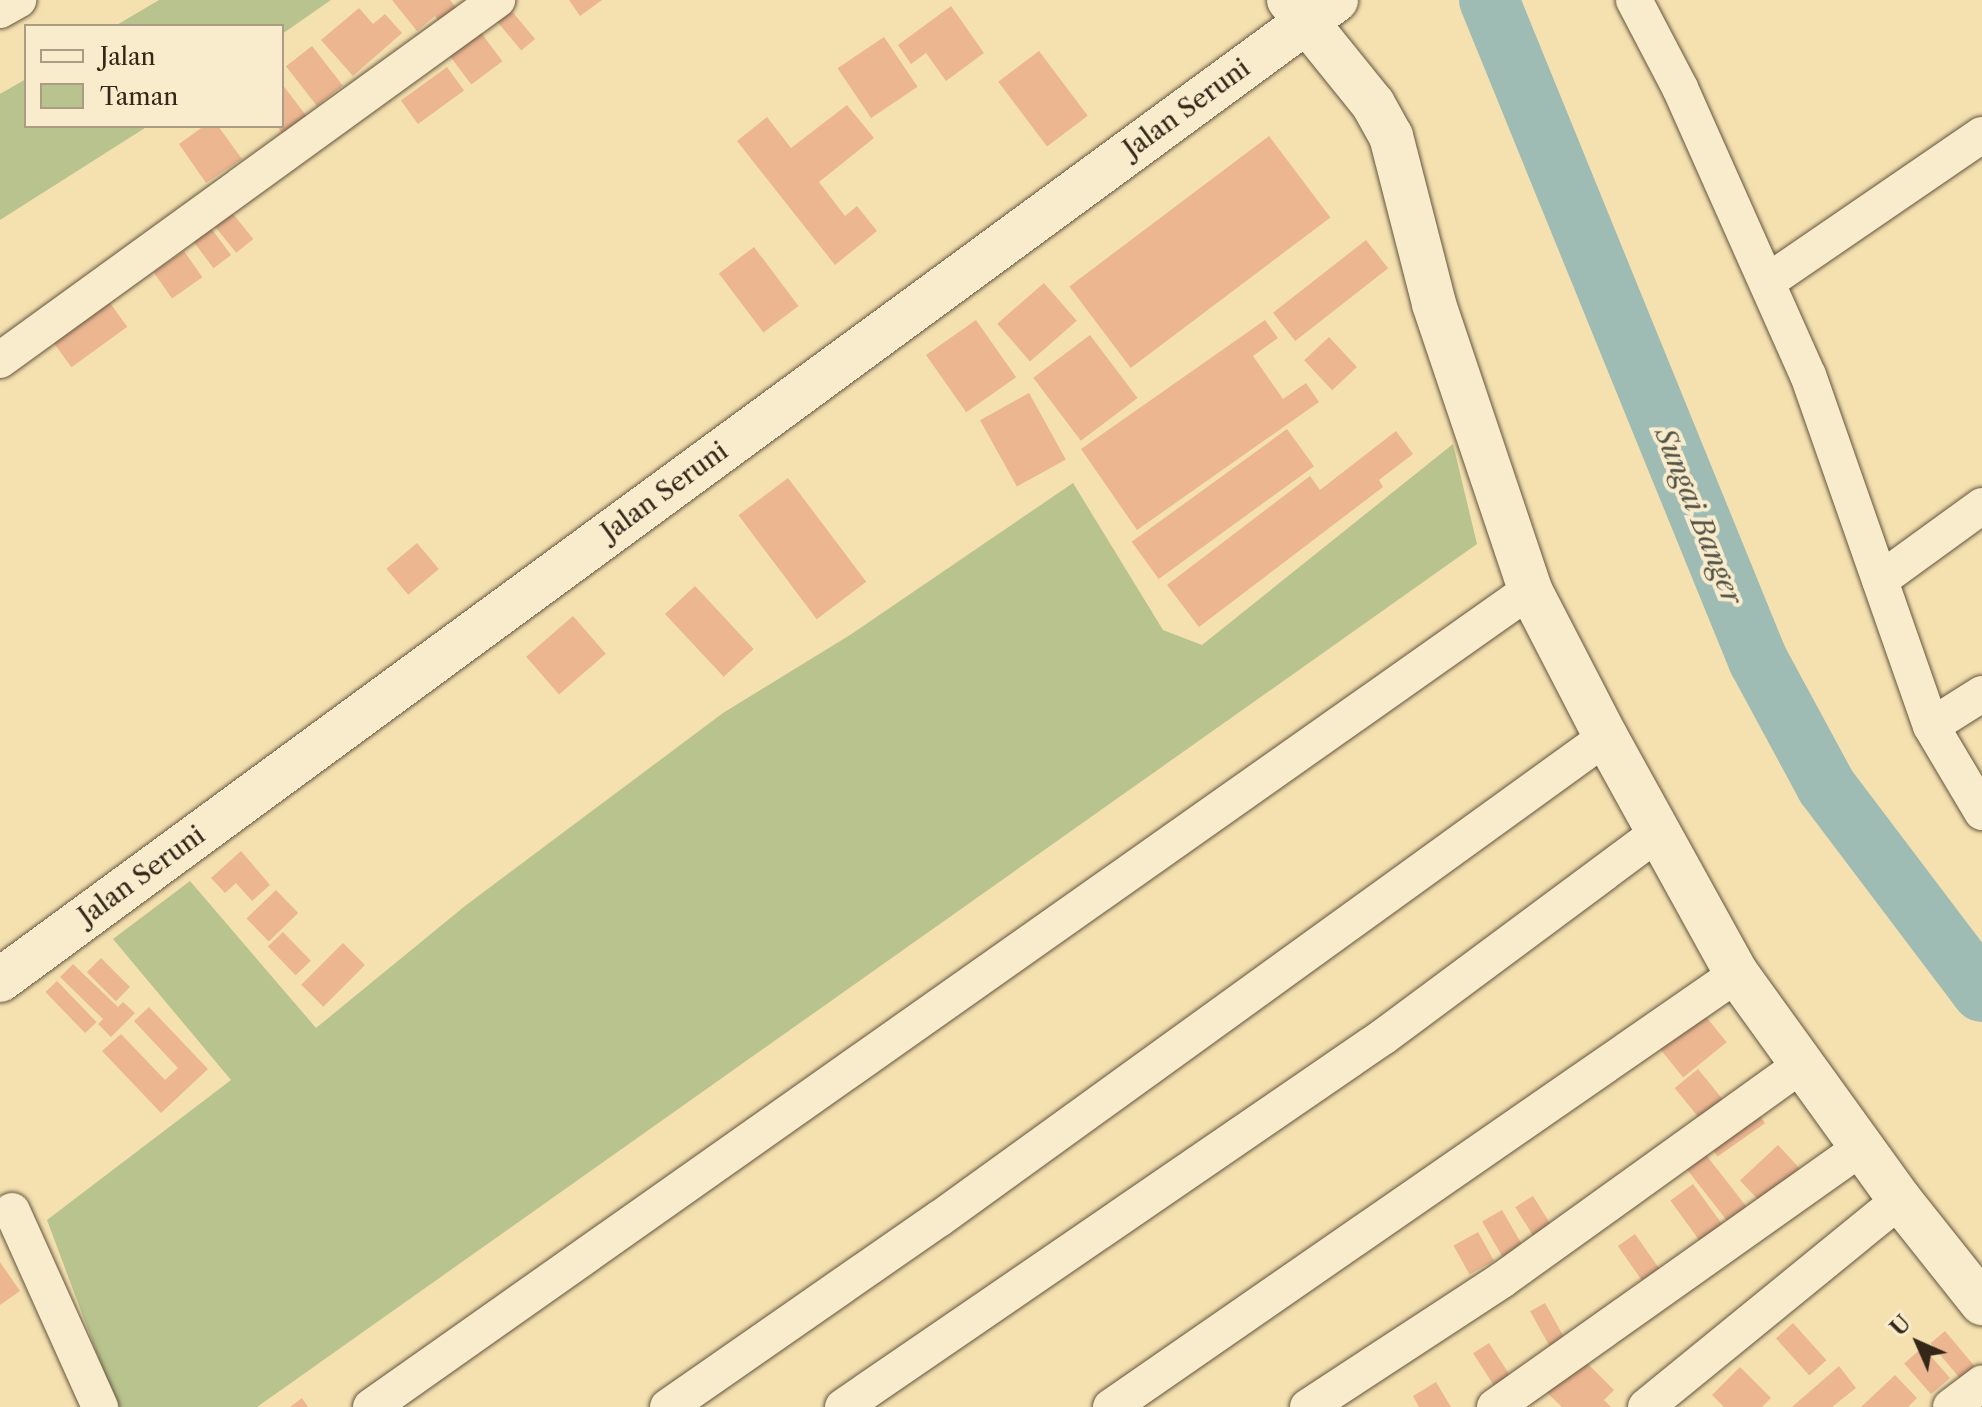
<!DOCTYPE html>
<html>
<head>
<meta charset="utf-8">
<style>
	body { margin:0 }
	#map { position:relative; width:1982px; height:1407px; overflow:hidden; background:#f5e1b0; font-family:"Libre Caslon Text",serif }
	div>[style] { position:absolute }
	.green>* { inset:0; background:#b8c38d }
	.river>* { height:60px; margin:-30px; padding:0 30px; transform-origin:30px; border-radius:30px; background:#9fbcb4 }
	.building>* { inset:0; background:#ecb691; transform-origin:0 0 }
	.roads { filter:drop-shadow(0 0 2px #64553f) drop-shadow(0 0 2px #64553f) }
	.street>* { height:36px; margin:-18px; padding:0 18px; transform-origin:18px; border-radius:18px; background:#f8eccc }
	.secondary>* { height:44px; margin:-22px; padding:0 22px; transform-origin:22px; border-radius:22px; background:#f8eccc }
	span { translate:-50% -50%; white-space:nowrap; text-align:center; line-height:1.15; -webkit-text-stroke:8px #f8eccc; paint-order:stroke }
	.street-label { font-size:26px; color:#342619 }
	.water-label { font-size:28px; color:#545348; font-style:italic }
	.legend { position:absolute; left:24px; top:24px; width:260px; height:104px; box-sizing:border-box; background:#f8eccc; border:2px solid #aa9d84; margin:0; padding:10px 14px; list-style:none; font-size:24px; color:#342619 }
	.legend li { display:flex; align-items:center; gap:16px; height:40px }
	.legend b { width:40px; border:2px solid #aa9d84 }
	.north { position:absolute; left:1878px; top:1303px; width:80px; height:80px; -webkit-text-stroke:6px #f8eccc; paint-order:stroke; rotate:315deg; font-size:22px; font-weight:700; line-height:32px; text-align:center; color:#342619 }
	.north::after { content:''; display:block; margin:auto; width:28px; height:36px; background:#342619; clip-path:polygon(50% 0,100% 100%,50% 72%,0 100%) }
</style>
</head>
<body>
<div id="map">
	<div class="green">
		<i style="clip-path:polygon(159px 0,331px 0,282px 34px,282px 26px,115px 26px)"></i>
		<i style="clip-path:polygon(26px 79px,26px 126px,148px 126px,0 220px,0 94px)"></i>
		<i style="clip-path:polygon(1453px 444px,1477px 544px,257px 1407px,117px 1407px,47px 1220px,231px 1080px,113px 939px,190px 881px,316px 1028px,465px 906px,723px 713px,850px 635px,1073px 483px,1163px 630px,1202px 645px)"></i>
	</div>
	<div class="river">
		<i style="left:1489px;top:0;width:713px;rotate:67.83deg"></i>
		<i style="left:1758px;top:660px;width:143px;rotate:61.6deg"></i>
		<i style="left:1826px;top:786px;width:258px;rotate:52.9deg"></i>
	</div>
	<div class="building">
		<i style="clip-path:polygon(392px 0,450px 0,457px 9px,440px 23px,435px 16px,417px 31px)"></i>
		<i style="clip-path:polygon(569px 0,602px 0,580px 16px)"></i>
		<i style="clip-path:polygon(951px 6px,984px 53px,946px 81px,926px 53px,911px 64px,898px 45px)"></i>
		<i style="clip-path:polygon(359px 8px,373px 24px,385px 14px,402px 33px,353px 76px,321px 40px)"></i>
		<i style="left:510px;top:9px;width:39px;height:18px;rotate:50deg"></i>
		<i style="left:479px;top:30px;width:39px;height:39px;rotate:53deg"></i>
		<i style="left:884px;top:37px;width:60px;height:56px;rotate:56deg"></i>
		<i style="left:312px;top:46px;width:50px;height:33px;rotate:52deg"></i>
		<i style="left:1039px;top:51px;width:81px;height:51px;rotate:53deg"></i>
		<i style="left:447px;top:67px;width:29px;height:57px;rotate:54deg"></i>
		<i style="clip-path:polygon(282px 84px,308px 118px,284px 136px,277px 126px,282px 126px)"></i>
		<i style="clip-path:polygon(847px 105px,874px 138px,819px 182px,845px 216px,857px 206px,877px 231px,835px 265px,737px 141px,767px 117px,791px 148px)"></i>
		<i style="clip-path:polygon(204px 126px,218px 126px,242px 159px,206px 183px,179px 144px)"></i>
		<i style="left:1269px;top:136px;width:102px;height:250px;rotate:53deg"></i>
		<i style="left:225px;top:204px;width:45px;height:22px;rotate:51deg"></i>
		<i style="left:204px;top:219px;width:45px;height:22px;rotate:53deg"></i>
		<i style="left:1366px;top:240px;width:36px;height:118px;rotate:52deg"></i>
		<i style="left:754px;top:247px;width:74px;height:44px;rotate:53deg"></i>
		<i style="left:184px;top:251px;width:32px;height:37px;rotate:55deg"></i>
		<i style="left:1044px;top:283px;width:50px;height:62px;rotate:49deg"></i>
		<i style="left:102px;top:292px;width:43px;height:69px;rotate:54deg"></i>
		<i style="left:976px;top:320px;width:70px;height:61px;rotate:55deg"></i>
		<i style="clip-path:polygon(1265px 320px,1278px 338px,1253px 356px,1283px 399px,1306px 383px,1319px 402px,1137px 530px,1081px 449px)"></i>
		<i style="left:1090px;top:335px;width:79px;height:71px;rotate:53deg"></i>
		<i style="left:1329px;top:337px;width:41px;height:34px;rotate:47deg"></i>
		<i style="left:1029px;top:393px;width:76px;height:56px;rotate:61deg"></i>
		<i style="left:1287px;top:429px;width:46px;height:192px;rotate:54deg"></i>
		<i style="clip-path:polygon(1396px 431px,1413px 454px,1379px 480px,1383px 487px,1199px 627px,1167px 585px,1310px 476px,1320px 490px)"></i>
		<i style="left:788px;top:478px;width:130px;height:62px;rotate:53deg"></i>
		<i style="left:417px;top:543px;width:34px;height:40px;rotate:50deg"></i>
		<i style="left:695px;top:586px;width:86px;height:41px;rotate:47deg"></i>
		<i style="left:573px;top:616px;width:50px;height:62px;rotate:49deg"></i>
		<i style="clip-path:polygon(241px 851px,270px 885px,252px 901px,236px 883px,225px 893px,211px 878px)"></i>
		<i style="left:276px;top:890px;width:32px;height:41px;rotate:46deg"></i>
		<i style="left:283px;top:932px;width:40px;height:21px;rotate:46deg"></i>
		<i style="left:343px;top:943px;width:31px;height:59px;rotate:45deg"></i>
		<i style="left:101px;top:958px;width:41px;height:20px;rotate:45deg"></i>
		<i style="clip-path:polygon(73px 964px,118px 1007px,123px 1002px,135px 1013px,111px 1037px,98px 1024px,103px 1019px,60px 977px)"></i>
		<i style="left:57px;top:981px;width:57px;height:16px;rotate:46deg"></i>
		<i style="clip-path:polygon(149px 1007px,208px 1069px,161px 1113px,102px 1051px,121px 1034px,165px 1080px,178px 1068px,134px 1021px)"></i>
		<i style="left:1699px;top:1008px;width:44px;height:56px;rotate:51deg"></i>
		<i style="left:1698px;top:1069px;width:49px;height:30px;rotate:51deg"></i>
		<i style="left:1753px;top:1106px;width:21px;height:58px;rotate:55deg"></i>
		<i style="left:1778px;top:1145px;width:33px;height:52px;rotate:47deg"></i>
		<i style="left:1703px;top:1151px;width:71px;height:24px;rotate:52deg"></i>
		<i style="left:1693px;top:1184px;width:51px;height:28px;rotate:54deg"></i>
		<i style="left:1533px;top:1196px;width:40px;height:21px;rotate:58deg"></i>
		<i style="left:1502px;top:1210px;width:43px;height:23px;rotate:60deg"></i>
		<i style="left:1478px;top:1232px;width:33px;height:28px;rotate:61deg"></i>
		<i style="left:1635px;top:1234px;width:51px;height:21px;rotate:55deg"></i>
		<i style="clip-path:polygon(0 1262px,20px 1291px,0 1305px)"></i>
		<i style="left:1545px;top:1303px;width:43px;height:17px;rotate:61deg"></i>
		<i style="left:1793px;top:1323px;width:50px;height:23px;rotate:48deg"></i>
		<i style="left:1945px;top:1331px;width:50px;height:19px;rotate:50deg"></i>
		<i style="left:1489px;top:1343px;width:42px;height:19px;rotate:57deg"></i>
		<i style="left:1923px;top:1347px;width:41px;height:25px;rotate:49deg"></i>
		<i style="clip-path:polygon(1576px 1352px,1614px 1390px,1604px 1400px,1611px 1407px,1562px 1407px,1541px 1387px)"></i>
		<i style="clip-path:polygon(1839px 1366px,1856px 1388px,1832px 1407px,1792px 1407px)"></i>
		<i style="clip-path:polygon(1740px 1367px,1771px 1398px,1762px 1407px,1724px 1407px,1712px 1395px)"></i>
		<i style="clip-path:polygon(1895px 1375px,1917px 1398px,1908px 1407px,1861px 1407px)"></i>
		<i style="clip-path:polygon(1436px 1382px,1451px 1407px,1419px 1407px,1413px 1396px)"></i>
		<i style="clip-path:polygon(302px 1398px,308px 1407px,290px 1407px)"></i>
	</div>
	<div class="roads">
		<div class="street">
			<i style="left:1634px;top:0;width:99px;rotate:62.4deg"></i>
			<i style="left:1680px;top:88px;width:314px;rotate:66deg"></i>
			<i style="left:1808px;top:375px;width:372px;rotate:70.7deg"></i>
			<i style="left:1931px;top:726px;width:100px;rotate:59.3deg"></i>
			<i style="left:0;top:10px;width:21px;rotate:-29deg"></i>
			<i style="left:1767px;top:282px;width:260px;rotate:-34.4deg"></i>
			<i style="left:0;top:360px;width:614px;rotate:-35.92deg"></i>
			<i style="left:1880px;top:580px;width:126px;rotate:-36deg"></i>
			<i style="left:1931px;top:726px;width:60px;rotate:-32.1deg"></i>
			<i style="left:12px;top:1211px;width:215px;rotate:65.8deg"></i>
			<i style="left:371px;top:1407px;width:1418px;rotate:-35.18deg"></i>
			<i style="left:668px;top:1407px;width:330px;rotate:-34.8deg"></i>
			<i style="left:939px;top:1219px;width:823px;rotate:-35.85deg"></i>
			<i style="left:843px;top:1407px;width:655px;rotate:-34.42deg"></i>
			<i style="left:1383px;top:1037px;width:344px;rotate:-36.6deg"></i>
			<i style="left:1111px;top:1407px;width:761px;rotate:-34.67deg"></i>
			<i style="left:1308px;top:1407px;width:232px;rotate:-33.2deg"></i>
			<i style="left:1502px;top:1280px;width:368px;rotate:-35.7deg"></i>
			<i style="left:1495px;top:1407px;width:450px;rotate:-35.3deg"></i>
			<i style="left:1646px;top:1407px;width:328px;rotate:-39.2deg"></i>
			<i style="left:1951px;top:1407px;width:39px;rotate:-37deg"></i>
		</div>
		<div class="secondary">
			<i style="left:1289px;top:0;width:134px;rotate:51.1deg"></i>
			<i style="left:1373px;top:104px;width:37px;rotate:61deg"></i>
			<i style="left:1391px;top:136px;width:173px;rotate:75.6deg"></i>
			<i style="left:1434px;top:304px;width:302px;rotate:71.4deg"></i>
			<i style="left:1530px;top:590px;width:165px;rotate:62.7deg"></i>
			<i style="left:1606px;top:737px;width:271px;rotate:61.1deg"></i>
			<i style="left:1737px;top:974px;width:279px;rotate:54.2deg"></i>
			<i style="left:1900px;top:1200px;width:132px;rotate:51.5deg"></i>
			<i style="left:0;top:980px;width:1657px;rotate:-36.26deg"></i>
		</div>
	</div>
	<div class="street-label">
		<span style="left:1187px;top:109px;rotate:-36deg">Jalan Seruni</span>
		<span style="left:665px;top:492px;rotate:-36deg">Jalan Seruni</span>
		<span style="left:142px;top:876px;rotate:-36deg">Jalan Seruni</span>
	</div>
	<div class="water-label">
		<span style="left:1699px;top:516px;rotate:68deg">Sungai Banger</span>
	</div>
	<ul class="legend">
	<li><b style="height:10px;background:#f8eccc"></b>Jalan</li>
	<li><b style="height:22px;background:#b8c38d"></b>Taman</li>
	</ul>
	<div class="north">U</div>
</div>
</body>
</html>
